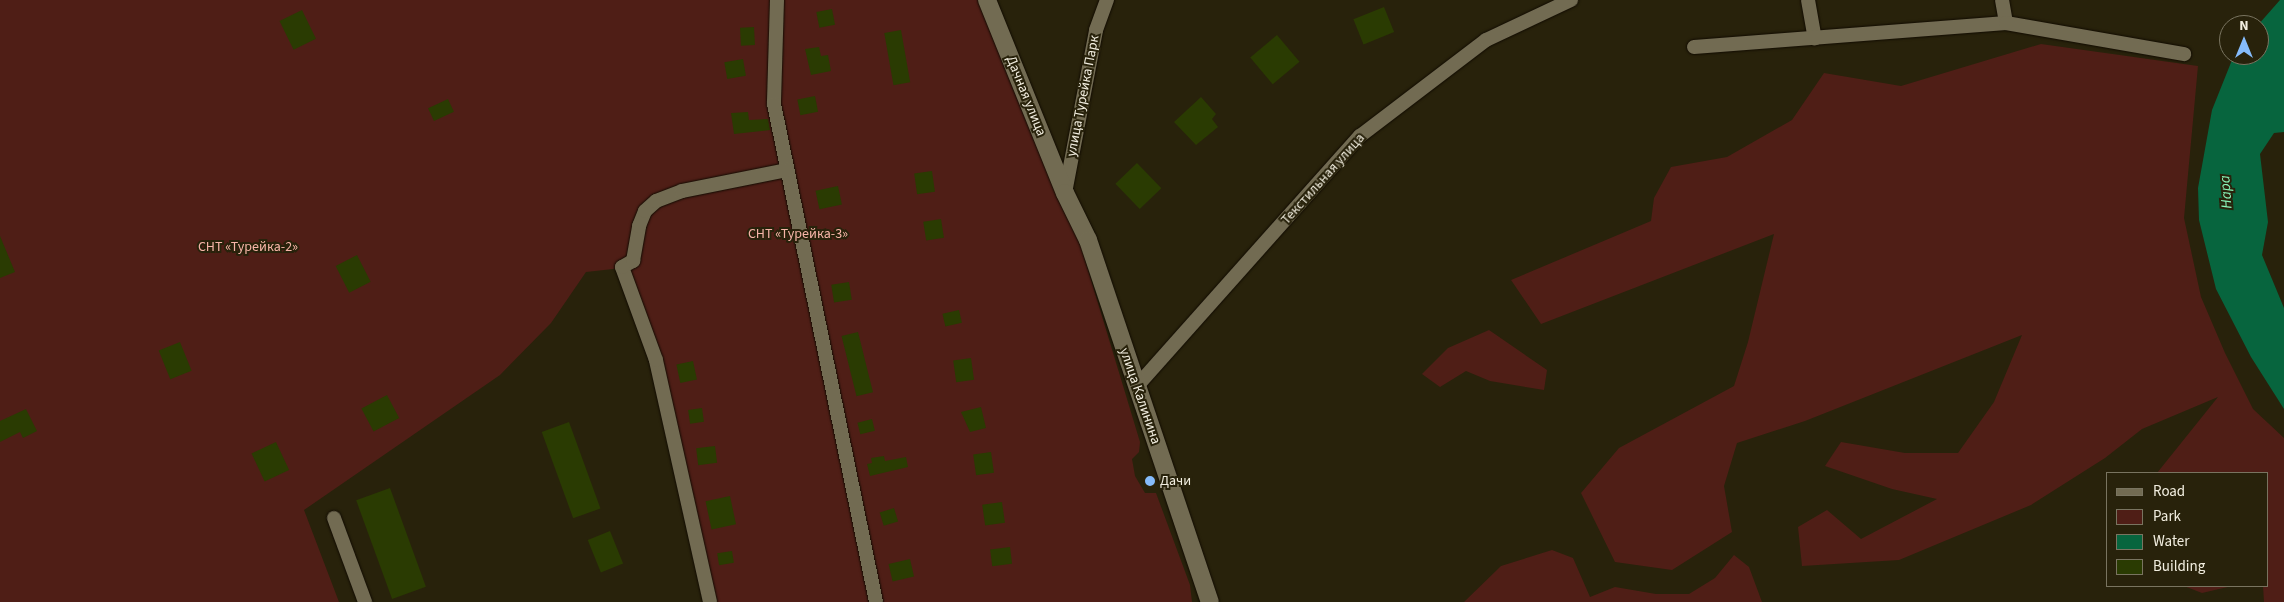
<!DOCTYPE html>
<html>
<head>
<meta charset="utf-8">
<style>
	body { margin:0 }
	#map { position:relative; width:2284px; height:602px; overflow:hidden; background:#28220b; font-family:"Source Sans 3",sans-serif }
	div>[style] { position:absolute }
	.green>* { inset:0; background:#4f1e16 }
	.water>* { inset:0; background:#07653e }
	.building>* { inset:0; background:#2a3b02; transform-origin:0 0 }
	.roads { filter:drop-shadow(0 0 1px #110b00) drop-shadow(0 0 1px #110b00) }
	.minor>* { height:14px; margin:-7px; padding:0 7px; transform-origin:7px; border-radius:7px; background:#726b52 }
	.tertiary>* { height:18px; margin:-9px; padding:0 9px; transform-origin:9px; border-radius:9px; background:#726b52 }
	.dots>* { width:14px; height:14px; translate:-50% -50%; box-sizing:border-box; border:2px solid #28220b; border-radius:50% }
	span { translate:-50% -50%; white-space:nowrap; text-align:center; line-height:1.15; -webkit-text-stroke:4px #28220b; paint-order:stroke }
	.street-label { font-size:14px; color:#f2eee0 }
	.park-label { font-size:14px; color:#f7b5a8 }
	.poi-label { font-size:14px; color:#f2eee0 }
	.left { translate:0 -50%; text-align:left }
	.water-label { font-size:15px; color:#8af7bb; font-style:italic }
	.legend { position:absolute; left:2106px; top:472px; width:162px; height:115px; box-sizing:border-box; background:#28220b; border:1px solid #797460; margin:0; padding:6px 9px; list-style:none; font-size:15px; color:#f2eee0 }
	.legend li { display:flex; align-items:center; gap:10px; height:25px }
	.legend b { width:25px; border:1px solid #797460 }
	.north { position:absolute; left:2219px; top:15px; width:50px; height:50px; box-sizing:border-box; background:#28220b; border:1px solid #797460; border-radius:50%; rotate:0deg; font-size:14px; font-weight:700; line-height:20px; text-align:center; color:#f2eee0 }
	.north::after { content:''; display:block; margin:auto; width:18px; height:22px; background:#85bbfb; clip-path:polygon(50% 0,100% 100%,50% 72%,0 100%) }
</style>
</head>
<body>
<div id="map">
	<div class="green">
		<i style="clip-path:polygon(0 0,989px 0,1066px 197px,1140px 442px,1139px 452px,1132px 459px,1135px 476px,1145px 493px,1156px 493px,1190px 585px,1192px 602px,710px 602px,656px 361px,622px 268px,586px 272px,551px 323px,500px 375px,304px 510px,339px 602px,0 602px)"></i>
		<i style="clip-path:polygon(2041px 44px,2198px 66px,2184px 218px,2201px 297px,2225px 353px,2253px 409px,2284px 438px,2284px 602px,2264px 602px,2263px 586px,2268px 586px,2268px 473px,2157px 473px,2218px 397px,2142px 429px,2105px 458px,2031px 505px,1899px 560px,1802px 566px,1798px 527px,1827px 510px,1861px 539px,1937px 499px,1892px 489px,1825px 466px,1841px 442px,1905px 453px,1958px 453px,1994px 402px,2022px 335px,1805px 421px,1737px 443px,1724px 486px,1732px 532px,1672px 570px,1615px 562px,1581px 493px,1619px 448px,1734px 386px,1748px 342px,1774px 234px,1541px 324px,1511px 280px,1651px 221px,1654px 198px,1671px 167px,1727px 157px,1792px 120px,1824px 73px,1901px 86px)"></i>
		<i style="clip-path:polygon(1489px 330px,1547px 370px,1544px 390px,1490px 381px,1466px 371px,1440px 387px,1422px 374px,1448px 348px)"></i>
		<i style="clip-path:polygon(1552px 550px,1573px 558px,1590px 597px,1615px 587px,1656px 594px,1689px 594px,1715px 578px,1734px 555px,1749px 567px,1762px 602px,1464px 602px,1501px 566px)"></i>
		<i style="clip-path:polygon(2184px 586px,2232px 586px,2202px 593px)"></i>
	</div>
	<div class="water">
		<i style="clip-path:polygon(2280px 0,2284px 0,2284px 132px,2274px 133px,2260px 154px,2268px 222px,2262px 255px,2284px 308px,2284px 409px,2251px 357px,2216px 289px,2199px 220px,2198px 188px,2212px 110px,2234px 55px,2259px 55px,2258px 25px)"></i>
	</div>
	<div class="building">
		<i style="left:1384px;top:7px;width:27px;height:33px;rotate:68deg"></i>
		<i style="left:832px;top:9px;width:16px;height:16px;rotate:79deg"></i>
		<i style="left:302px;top:10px;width:32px;height:25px;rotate:64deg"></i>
		<i style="left:754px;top:27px;width:18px;height:14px;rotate:87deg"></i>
		<i style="left:901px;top:30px;width:53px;height:17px;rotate:80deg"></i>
		<i style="left:1277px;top:35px;width:35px;height:35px;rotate:50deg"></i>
		<i style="clip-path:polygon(819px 47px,821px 56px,828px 55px,831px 71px,811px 75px,805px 49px)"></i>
		<i style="left:743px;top:59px;width:17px;height:19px;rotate:80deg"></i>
		<i style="left:815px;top:96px;width:16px;height:18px;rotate:79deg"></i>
		<i style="clip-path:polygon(1201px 97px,1216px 114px,1212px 119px,1218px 127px,1196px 145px,1174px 122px)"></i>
		<i style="left:448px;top:99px;width:14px;height:22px;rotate:65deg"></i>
		<i style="clip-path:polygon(748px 112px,749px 120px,768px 119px,770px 130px,734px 134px,731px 113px)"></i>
		<i style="left:1137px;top:163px;width:35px;height:30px;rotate:46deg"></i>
		<i style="left:932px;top:171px;width:21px;height:18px;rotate:82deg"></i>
		<i style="left:838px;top:186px;width:19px;height:23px;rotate:78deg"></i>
		<i style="left:941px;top:219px;width:19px;height:18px;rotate:81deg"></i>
		<i style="clip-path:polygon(0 236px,15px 272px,0 278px)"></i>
		<i style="left:357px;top:255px;width:30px;height:24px;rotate:63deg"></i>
		<i style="left:849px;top:282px;width:18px;height:18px;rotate:81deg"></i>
		<i style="left:959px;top:310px;width:13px;height:17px;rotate:77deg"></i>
		<i style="left:858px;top:332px;width:62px;height:17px;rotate:76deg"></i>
		<i style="left:180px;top:342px;width:31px;height:23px;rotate:68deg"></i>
		<i style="left:971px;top:358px;width:22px;height:18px;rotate:82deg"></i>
		<i style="left:693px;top:361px;width:19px;height:17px;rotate:78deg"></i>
		<i style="left:387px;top:395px;width:26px;height:29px;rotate:62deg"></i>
		<i style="clip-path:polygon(981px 407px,986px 428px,970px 432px,961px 412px)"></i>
		<i style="left:702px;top:408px;width:14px;height:14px;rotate:82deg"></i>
		<i style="clip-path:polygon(26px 409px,37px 431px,23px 438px,20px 432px,0 442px,0 421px)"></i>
		<i style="left:872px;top:419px;width:12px;height:15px;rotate:76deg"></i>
		<i style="left:569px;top:422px;width:92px;height:29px;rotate:70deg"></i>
		<i style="left:276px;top:442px;width:31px;height:27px;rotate:65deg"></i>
		<i style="left:715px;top:446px;width:17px;height:19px;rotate:83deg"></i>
		<i style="left:991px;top:452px;width:21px;height:18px;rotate:82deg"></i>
		<i style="clip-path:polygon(884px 456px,885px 461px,906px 457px,908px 467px,870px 476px,867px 464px,872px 463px,871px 458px)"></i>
		<i style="left:390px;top:488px;width:105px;height:36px;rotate:70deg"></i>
		<i style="left:730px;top:496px;width:29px;height:25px;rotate:78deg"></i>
		<i style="left:1002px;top:502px;width:21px;height:20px;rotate:82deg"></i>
		<i style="left:894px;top:508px;width:14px;height:15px;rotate:73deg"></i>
		<i style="left:610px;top:531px;width:35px;height:24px;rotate:68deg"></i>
		<i style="left:1010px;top:547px;width:17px;height:20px;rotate:83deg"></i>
		<i style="left:732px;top:551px;width:12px;height:15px;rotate:81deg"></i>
		<i style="left:910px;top:559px;width:18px;height:22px;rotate:77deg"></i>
	</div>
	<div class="roads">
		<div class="minor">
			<i style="left:777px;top:0;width:104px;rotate:91.7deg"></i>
			<i style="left:774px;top:104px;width:508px;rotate:78.42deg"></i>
			<i style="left:1808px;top:0;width:39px;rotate:80deg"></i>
			<i style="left:2002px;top:0;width:23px;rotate:80deg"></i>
			<i style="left:1694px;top:47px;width:313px;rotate:-4.4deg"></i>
			<i style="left:2006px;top:23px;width:181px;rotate:9.9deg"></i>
			<i style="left:1065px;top:193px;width:166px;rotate:-79.2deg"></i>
			<i style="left:1096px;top:30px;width:32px;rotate:-70deg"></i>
			<i style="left:1137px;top:386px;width:335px;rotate:-48.3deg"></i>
			<i style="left:1360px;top:136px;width:158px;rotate:-37.3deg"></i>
			<i style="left:1486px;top:40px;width:94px;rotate:-25.2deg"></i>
			<i style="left:334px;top:518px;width:90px;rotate:69.7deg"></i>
			<i style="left:710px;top:602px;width:248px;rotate:-102.6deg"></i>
			<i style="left:656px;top:360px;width:99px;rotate:-110.1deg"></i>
			<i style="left:622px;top:267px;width:13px;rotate:-29deg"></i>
			<i style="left:633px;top:261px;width:36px;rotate:-80deg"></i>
			<i style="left:639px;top:226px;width:16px;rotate:-68deg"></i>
			<i style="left:645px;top:211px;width:15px;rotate:-42deg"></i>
			<i style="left:656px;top:201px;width:28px;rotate:-21deg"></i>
			<i style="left:682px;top:191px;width:107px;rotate:-11.3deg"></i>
		</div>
		<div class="tertiary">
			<i style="left:987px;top:0;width:208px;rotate:68deg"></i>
			<i style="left:1065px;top:193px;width:52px;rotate:63.9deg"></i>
			<i style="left:1088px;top:240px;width:382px;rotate:71.4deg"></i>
		</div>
	</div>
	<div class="dots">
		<i style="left:1150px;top:481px;background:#85bbfb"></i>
	</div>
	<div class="street-label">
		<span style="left:1026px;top:96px;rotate:68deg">Дачная улица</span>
		<span style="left:1083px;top:96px;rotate:-79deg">улица Турейка Парк</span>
		<span style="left:1323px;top:179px;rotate:-48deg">Текстильная улица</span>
		<span style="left:1140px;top:396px;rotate:71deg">улица Калинина</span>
	</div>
	<div class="park-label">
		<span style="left:798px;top:234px">СНТ «Турейка-3»</span>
		<span style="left:248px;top:247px">СНТ «Турейка-2»</span>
	</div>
	<div class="poi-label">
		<span class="left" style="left:1160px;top:481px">Дачи</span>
	</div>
	<div class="water-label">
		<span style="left:2226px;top:192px;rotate:-94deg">Нара</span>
	</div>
	<ul class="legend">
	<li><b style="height:6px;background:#726b52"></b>Road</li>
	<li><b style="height:14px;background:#4f1e16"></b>Park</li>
	<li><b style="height:14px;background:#07653e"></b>Water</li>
	<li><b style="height:14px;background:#2a3b02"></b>Building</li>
	</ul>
	<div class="north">N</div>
</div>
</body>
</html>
